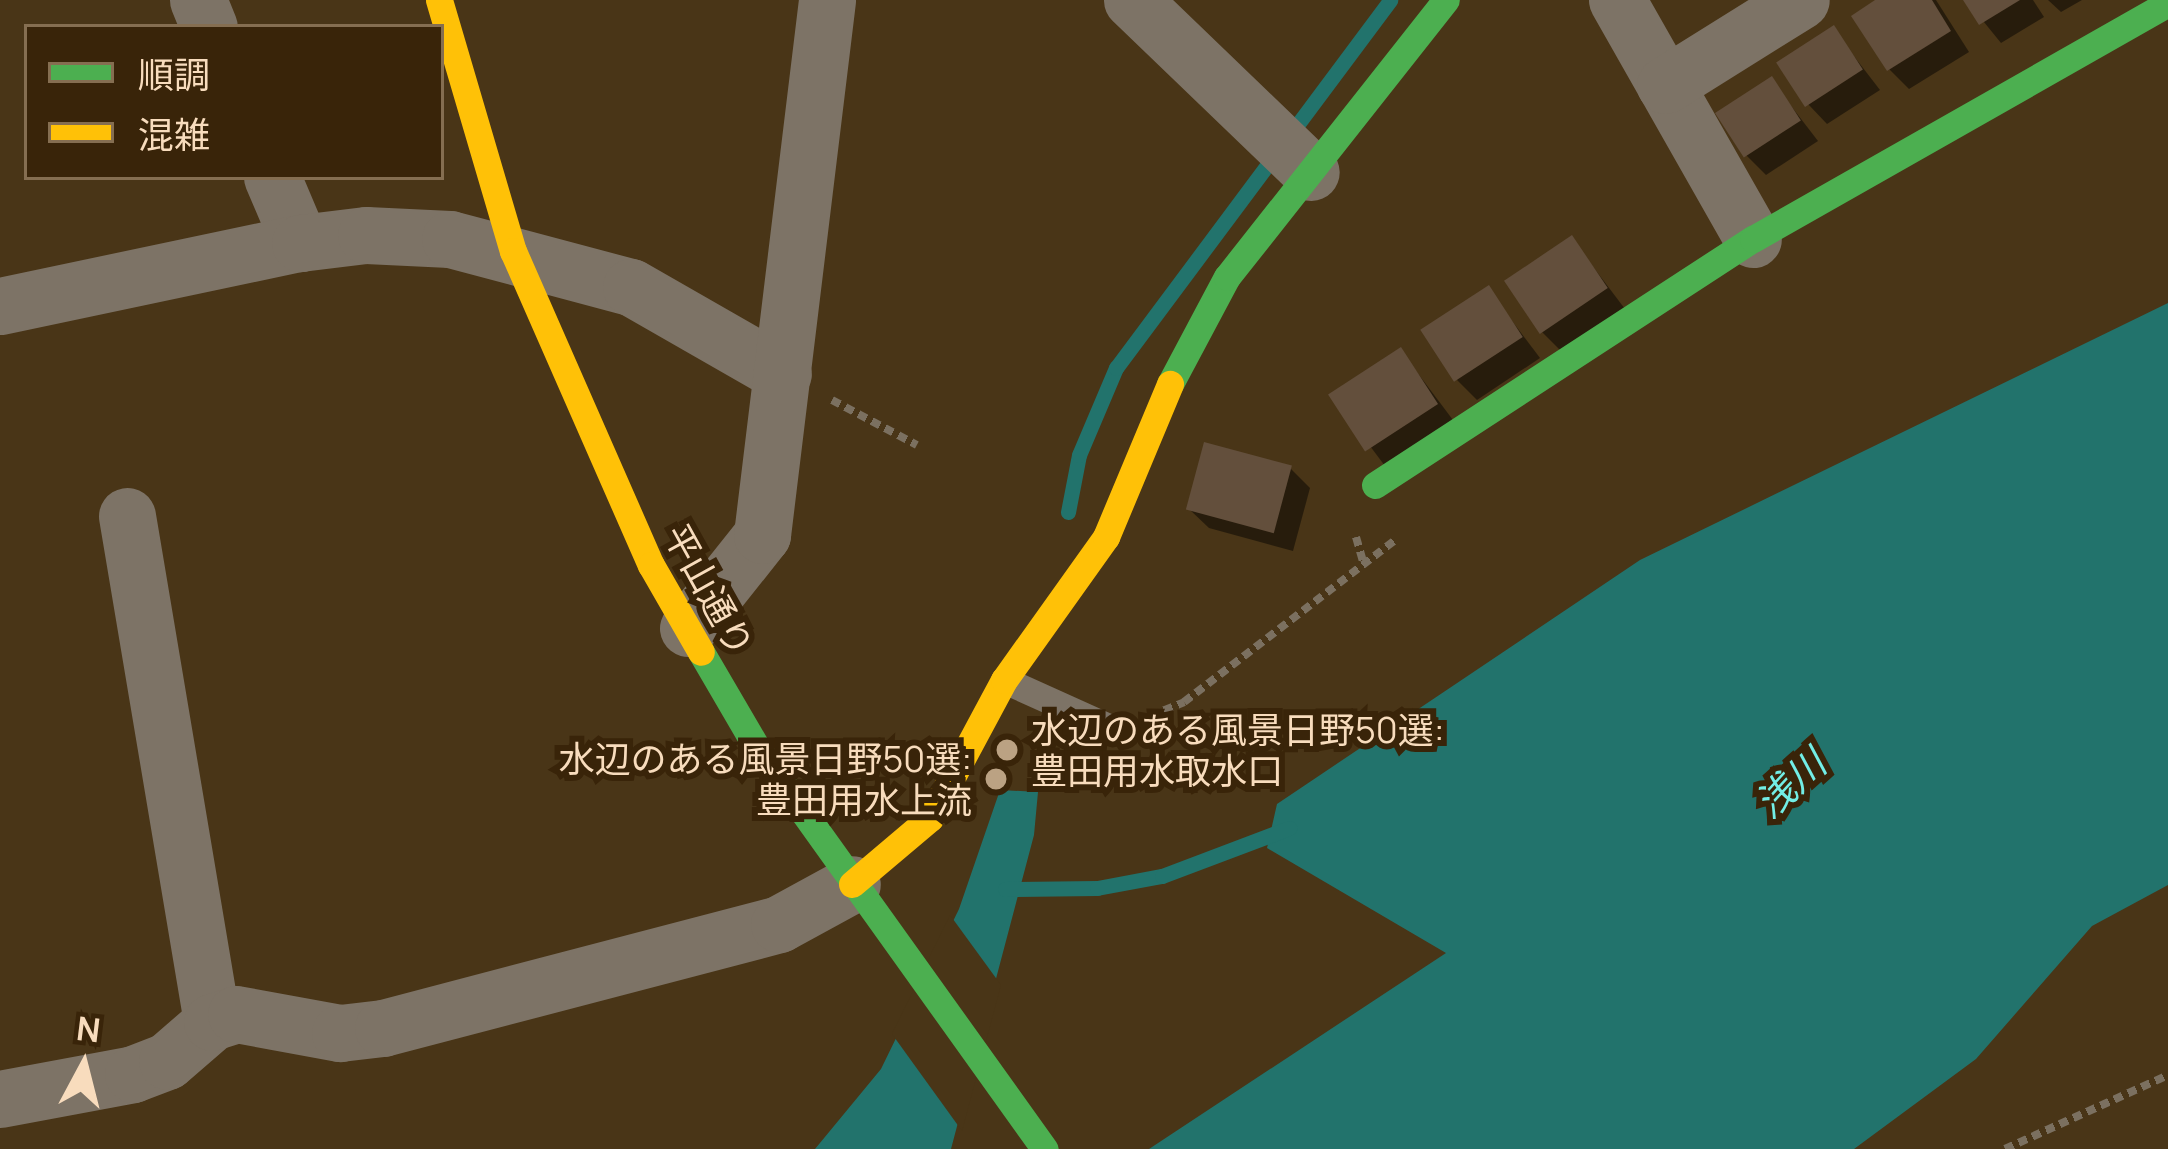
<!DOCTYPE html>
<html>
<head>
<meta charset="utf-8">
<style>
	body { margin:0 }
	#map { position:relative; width:2168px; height:1149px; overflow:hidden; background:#493517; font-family:Manrope,"Noto Sans JP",sans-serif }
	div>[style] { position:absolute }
	.water>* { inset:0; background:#22736c }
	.pier>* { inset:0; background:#493517 }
	.shadow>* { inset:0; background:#0007; transform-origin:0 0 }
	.stream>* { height:15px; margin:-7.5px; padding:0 7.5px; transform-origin:7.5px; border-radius:7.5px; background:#22736c }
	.building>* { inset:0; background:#634f3c; transform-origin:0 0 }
	.path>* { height:8px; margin-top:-4px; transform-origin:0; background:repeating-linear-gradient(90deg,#7b7060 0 9px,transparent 0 15px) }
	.lane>* { height:27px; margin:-13.5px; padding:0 13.5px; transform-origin:13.5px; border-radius:13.5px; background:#7d7366 }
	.street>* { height:57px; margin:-28.5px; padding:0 28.5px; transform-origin:28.5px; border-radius:28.5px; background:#7d7366 }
	.fast>* { height:27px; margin:-13.5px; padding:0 13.5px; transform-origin:13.5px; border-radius:13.5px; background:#4caf50 }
	.slow>* { height:27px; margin:-13.5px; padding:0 13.5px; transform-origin:13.5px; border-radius:13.5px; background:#ffc107 }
	.dots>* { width:33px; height:33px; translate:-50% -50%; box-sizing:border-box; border:6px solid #392409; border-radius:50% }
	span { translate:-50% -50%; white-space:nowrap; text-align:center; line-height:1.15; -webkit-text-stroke:12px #392409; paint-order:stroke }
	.street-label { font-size:36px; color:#f8dcbd }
	.poi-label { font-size:36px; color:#f8dcbd }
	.left { translate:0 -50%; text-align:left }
	.right { translate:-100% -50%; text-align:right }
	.water-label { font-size:39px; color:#72eee6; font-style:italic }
	.legend { position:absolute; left:24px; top:24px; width:420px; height:156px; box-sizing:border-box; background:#392409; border:3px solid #856e51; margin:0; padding:15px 21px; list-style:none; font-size:36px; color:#f8dcbd }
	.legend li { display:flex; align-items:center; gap:24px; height:60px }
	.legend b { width:60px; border:3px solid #856e51 }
	.north { position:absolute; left:24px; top:1005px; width:120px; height:120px; -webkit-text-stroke:9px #392409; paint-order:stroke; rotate:7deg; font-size:33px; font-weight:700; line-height:48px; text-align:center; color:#f8dcbd }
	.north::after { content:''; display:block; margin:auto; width:42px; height:54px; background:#f8dcbd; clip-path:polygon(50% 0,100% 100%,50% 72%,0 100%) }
</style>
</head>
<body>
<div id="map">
	<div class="water">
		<i style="clip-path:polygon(2168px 303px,2168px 885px,2092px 926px,1976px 1059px,1854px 1149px,1149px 1149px,1446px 953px,1267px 848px,1277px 804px,1640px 560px)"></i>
		<i style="clip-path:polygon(1000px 790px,1038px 792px,1034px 835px,951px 1149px,815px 1149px,881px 1069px,959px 909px)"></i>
	</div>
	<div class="pier">
		<i style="clip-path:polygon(950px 915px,1001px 985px,962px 1131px,892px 1034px)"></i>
	</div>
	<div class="shadow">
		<i style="clip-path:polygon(1881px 0,1936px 0,1969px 52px,1909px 89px,1889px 69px)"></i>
		<i style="clip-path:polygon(1966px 0,2033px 0,2044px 17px,2001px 43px)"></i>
		<i style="clip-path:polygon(2048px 0,2082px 0,2061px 12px)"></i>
		<i style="clip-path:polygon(1833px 29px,1880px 90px,1827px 124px,1808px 104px)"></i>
		<i style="clip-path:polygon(1771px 80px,1818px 141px,1766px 175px,1746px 155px)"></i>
		<i style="clip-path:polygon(1572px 239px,1625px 309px,1561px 351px,1541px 331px)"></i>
		<i style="clip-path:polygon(1488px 289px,1540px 358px,1477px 400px,1457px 380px)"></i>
		<i style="left:1401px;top:351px;width:92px;height:82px;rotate:53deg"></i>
		<i style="clip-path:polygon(1290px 468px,1310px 488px,1293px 551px,1209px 528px,1189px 509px)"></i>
	</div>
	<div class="stream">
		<i style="left:1068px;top:512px;width:58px;rotate:-79.1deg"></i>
		<i style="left:1079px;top:455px;width:95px;rotate:-67deg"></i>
		<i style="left:1116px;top:368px;width:459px;rotate:-53.3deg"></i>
		<i style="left:1005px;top:889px;width:92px;rotate:-0.6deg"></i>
		<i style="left:1097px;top:888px;width:66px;rotate:-10.5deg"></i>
		<i style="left:1162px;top:876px;width:136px;rotate:-20.7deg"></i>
	</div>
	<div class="building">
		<i style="clip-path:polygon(1875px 0,1932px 0,1951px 31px,1887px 71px,1851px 16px)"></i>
		<i style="clip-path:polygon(1963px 0,2020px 0,1979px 25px)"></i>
		<i style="left:1834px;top:25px;width:53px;height:69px;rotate:57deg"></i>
		<i style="left:1772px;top:76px;width:53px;height:68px;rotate:57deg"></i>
		<i style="left:1572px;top:235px;width:64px;height:82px;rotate:56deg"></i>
		<i style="left:1489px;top:285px;width:62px;height:82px;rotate:57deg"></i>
		<i style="left:1401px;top:347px;width:68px;height:87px;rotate:57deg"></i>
		<i style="left:1204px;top:442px;width:91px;height:70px;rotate:15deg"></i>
	</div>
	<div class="path">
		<i style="left:832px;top:400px;width:96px;rotate:27.9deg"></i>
		<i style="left:1356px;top:537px;width:29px;rotate:74deg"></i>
		<i style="left:1150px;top:716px;width:37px;rotate:-22deg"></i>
		<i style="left:1184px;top:702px;width:266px;rotate:-37.5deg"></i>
		<i style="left:2005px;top:1149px;width:179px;rotate:-24.4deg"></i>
	</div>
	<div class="lane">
		<i style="left:1004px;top:680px;width:122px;rotate:24.2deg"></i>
	</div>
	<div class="street">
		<i style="left:198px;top:0;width:29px;rotate:68deg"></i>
		<i style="left:1132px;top:0;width:248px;rotate:43.9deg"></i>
		<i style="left:1617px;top:0;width:275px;rotate:60.4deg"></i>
		<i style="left:1665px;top:85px;width:160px;rotate:-32deg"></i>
		<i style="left:272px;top:177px;width:72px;rotate:67deg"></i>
		<i style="left:0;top:306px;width:307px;rotate:-11.9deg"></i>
		<i style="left:300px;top:243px;width:66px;rotate:-6.9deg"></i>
		<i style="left:366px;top:235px;width:84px;rotate:2.7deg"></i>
		<i style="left:450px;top:239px;width:187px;rotate:14.9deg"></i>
		<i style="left:631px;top:287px;width:175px;rotate:29.8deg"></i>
		<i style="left:127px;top:516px;width:513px;rotate:80.46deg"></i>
		<i style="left:688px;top:628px;width:119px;rotate:-51.5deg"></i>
		<i style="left:762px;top:535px;width:539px;rotate:-83.07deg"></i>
		<i style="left:0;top:1099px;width:135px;rotate:-10.6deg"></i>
		<i style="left:133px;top:1074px;width:36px;rotate:-21deg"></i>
		<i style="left:167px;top:1061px;width:60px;rotate:-40.9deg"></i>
		<i style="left:212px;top:1022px;width:25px;rotate:-18deg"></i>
		<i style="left:236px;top:1014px;width:106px;rotate:10.4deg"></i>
		<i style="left:340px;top:1033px;width:43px;rotate:-6.6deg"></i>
		<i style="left:383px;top:1028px;width:409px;rotate:-14.7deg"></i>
		<i style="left:779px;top:924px;width:83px;rotate:-28.7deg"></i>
	</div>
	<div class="fast">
		<i style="left:1170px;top:384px;width:121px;rotate:-62deg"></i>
		<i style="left:1227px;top:277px;width:353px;rotate:-51.7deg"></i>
		<i style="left:1375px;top:485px;width:451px;rotate:-33.1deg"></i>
		<i style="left:1753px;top:239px;width:477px;rotate:-29.6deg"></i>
		<i style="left:701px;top:652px;width:109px;rotate:59.7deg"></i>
		<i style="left:756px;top:746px;width:496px;rotate:54.4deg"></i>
	</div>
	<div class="slow">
		<i style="left:439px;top:0;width:262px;rotate:73.6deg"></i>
		<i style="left:513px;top:251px;width:343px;rotate:66.3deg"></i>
		<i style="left:651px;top:565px;width:100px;rotate:60.1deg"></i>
		<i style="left:852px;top:884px;width:102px;rotate:-40.2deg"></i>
		<i style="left:930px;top:818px;width:157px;rotate:-61.8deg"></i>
		<i style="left:1004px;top:680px;width:176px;rotate:-54.5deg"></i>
		<i style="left:1106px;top:537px;width:166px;rotate:-67.3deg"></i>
	</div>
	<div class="dots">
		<i style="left:1007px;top:750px;background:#bba283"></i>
		<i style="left:996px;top:779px;background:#bba283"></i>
	</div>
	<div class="street-label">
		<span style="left:709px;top:590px;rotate:61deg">平山通り</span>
	</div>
	<div class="poi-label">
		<span class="left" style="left:1031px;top:750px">水辺のある風景日野50選:<br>豊田用水取水口</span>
		<span class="right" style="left:972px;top:779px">水辺のある風景日野50選:<br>豊田用水上流</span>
	</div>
	<div class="water-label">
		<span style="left:1790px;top:783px;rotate:-42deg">浅川</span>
	</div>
	<ul class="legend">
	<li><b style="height:15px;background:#4caf50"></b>順調</li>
	<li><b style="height:15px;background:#ffc107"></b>混雑</li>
	</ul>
	<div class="north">N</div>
</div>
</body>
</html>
